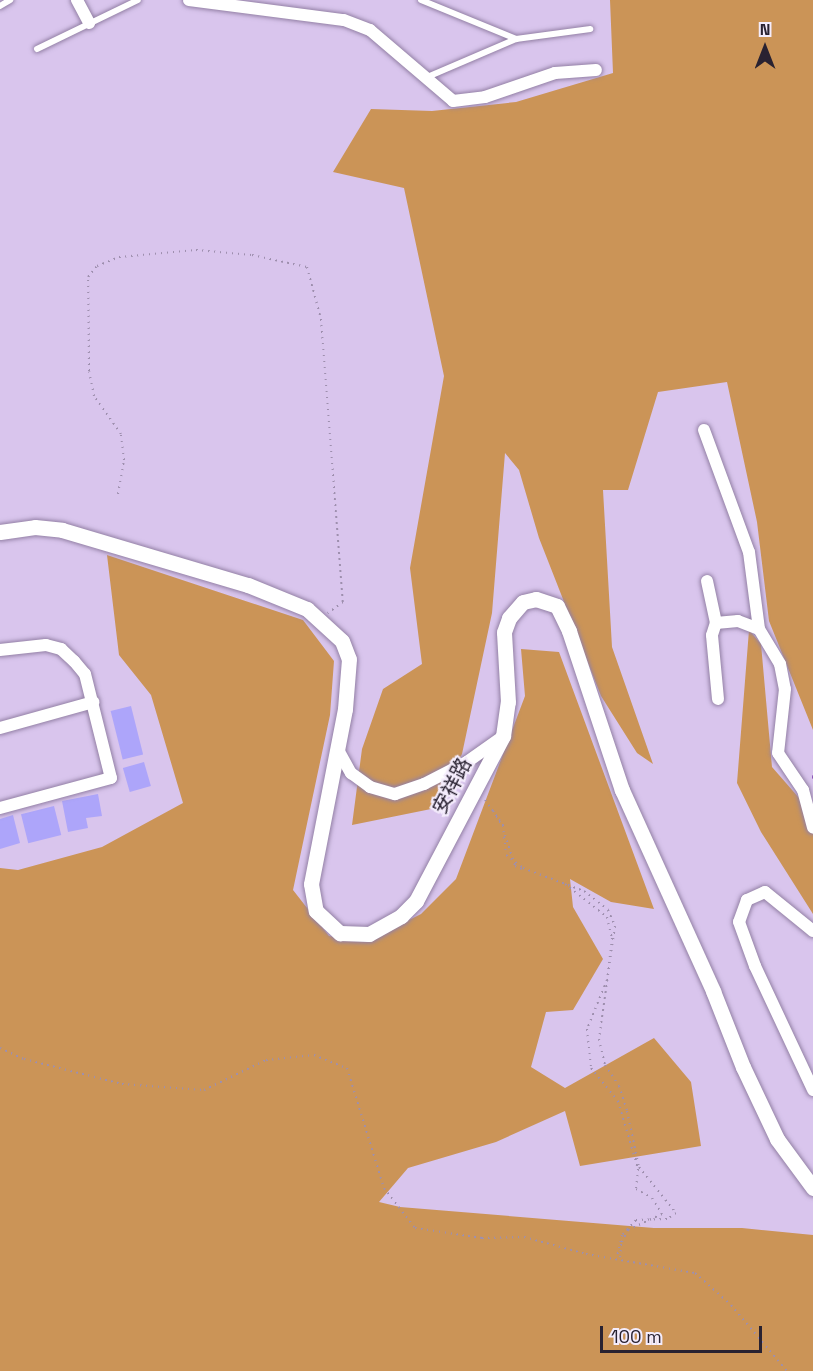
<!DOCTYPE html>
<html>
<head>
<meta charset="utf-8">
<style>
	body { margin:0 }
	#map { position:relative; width:813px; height:1371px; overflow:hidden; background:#d9c5ed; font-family:"Space Grotesk","Noto Sans TC",sans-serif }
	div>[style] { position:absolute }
	.green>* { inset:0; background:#cb9457 }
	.stream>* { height:3px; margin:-1.5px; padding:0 1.5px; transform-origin:1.5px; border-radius:1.5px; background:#8b56b6 }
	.building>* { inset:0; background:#ada5fa; transform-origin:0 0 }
	.path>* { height:2px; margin-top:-1px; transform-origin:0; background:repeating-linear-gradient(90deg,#9e8fae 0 1.5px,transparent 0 6px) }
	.roads { filter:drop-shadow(0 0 2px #9380a5) drop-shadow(0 0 2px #9380a5) }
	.service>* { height:6px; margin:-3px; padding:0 3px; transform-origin:3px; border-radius:3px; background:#fff }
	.minor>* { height:12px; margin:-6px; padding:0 6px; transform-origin:6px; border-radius:6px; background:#fff }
	.tertiary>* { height:15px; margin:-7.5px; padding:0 7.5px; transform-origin:7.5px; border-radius:7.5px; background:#fff }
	span { translate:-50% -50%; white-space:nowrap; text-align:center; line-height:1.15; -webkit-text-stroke:4.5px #f4ecfc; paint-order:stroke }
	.street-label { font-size:20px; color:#292231 }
	.north { position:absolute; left:735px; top:18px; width:60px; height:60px; -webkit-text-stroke:4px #f4ecfc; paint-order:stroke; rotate:0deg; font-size:16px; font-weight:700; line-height:24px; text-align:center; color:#292231 }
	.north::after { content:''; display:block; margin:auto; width:21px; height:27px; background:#292231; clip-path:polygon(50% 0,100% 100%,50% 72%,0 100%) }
	.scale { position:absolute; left:600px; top:1326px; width:162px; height:27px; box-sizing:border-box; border:3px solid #292231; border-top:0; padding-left:8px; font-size:18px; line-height:21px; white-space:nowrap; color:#292231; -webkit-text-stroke:4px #f4ecfc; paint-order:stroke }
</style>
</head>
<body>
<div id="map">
	<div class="green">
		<i style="clip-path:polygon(610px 0,813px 0,813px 730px,769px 621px,757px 522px,727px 382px,658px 392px,628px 490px,603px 490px,612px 647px,653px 764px,637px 753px,601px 696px,539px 538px,519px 470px,505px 453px,492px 613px,462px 754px,436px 808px,352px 825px,362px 749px,383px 689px,422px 664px,410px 568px,444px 376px,404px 188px,333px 172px,371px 109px,432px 111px,516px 102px,613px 73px)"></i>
		<i style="clip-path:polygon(107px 555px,303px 620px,334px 661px,330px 715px,293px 890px,329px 936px,365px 942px,421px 914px,456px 879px,525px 696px,521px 649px,559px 652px,654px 909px,611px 902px,570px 879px,573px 907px,603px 959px,573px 1010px,546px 1012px,531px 1067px,565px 1088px,654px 1038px,691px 1082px,701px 1146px,580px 1166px,565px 1111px,496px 1142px,408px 1168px,379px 1202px,400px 1207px,654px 1228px,742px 1228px,813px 1235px,813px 1371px,0 1371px,0 868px,18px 870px,102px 847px,183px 803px,151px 695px,119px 655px)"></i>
		<i style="clip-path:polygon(749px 630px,761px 644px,772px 767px,807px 807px,813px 822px,813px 914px,761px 832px,737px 783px)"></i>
	</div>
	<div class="stream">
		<i style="left:813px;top:776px;width:1px;rotate:90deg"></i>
	</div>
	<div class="building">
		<i style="left:131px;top:706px;width:50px;height:21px;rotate:76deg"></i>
		<i style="left:144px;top:762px;width:25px;height:22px;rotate:74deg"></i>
		<i style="clip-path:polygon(98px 794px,102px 816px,86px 818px,88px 828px,68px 832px,62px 801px)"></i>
		<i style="left:54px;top:806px;width:30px;height:34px;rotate:76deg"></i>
		<i style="clip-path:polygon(13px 815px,20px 843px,0 849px,0 819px)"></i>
	</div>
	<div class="path">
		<i style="left:118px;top:494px;width:35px;rotate:-80deg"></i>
		<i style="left:124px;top:460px;width:26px;rotate:-97deg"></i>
		<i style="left:121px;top:434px;width:47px;rotate:-125.4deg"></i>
		<i style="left:94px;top:396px;width:25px;rotate:-101deg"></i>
		<i style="left:89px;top:371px;width:94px;rotate:-90.6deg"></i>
		<i style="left:88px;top:277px;width:14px;rotate:-51deg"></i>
		<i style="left:97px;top:266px;width:24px;rotate:-22deg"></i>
		<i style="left:119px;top:257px;width:77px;rotate:-5.2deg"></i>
		<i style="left:196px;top:250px;width:56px;rotate:5.1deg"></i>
		<i style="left:252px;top:255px;width:56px;rotate:12.3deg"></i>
		<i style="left:307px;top:267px;width:54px;rotate:74.9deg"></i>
		<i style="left:321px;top:319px;width:284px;rotate:85.6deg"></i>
		<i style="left:343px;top:602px;width:19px;rotate:144deg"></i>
		<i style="left:485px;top:800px;width:31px;rotate:54deg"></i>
		<i style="left:503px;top:825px;width:30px;rotate:84deg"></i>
		<i style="left:506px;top:855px;width:21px;rotate:37deg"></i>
		<i style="left:523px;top:868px;width:65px;rotate:20.7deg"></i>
		<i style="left:584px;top:891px;width:31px;rotate:38deg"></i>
		<i style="left:608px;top:910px;width:17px;rotate:66deg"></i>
		<i style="left:615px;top:926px;width:114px;rotate:98.1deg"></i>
		<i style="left:599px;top:1039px;width:27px;rotate:77deg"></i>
		<i style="left:605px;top:1065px;width:25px;rotate:56deg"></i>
		<i style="left:619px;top:1086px;width:26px;rotate:72deg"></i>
		<i style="left:627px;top:1111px;width:57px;rotate:77.9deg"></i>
		<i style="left:639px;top:1167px;width:59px;rotate:51.2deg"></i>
		<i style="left:676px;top:1213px;width:11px;rotate:146deg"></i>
		<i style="left:667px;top:1219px;width:31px;rotate:178deg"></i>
		<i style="left:636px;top:1220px;width:21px;rotate:133deg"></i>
		<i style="left:622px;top:1235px;width:23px;rotate:103deg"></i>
		<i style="left:493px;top:811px;width:15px;rotate:58deg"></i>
		<i style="left:505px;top:835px;width:33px;rotate:72deg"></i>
		<i style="left:515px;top:866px;width:9px;rotate:21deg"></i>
		<i style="left:565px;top:884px;width:53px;rotate:38.2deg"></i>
		<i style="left:607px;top:917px;width:22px;rotate:77deg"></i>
		<i style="left:612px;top:938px;width:42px;rotate:96.8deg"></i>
		<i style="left:607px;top:980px;width:53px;rotate:112.2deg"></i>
		<i style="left:587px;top:1029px;width:39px;rotate:84deg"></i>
		<i style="left:591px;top:1068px;width:43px;rotate:50.7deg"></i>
		<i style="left:618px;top:1101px;width:71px;rotate:73.6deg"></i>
		<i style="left:638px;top:1169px;width:20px;rotate:96deg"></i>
		<i style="left:636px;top:1189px;width:18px;rotate:29deg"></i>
		<i style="left:652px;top:1198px;width:19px;rotate:58deg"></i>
		<i style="left:662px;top:1214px;width:38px;rotate:155deg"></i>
		<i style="left:628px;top:1230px;width:16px;rotate:117deg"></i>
		<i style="left:621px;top:1244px;width:16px;rotate:94deg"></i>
		<i style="left:0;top:1048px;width:26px;rotate:25deg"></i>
		<i style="left:24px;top:1059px;width:101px;rotate:14.3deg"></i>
		<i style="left:122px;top:1084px;width:82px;rotate:4.2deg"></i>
		<i style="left:204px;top:1090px;width:69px;rotate:-25.8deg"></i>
		<i style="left:266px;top:1060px;width:48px;rotate:-5.9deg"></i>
		<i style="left:314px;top:1055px;width:35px;rotate:22deg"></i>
		<i style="left:347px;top:1068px;width:126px;rotate:72.9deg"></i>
		<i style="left:384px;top:1188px;width:51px;rotate:52.2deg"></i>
		<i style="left:415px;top:1228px;width:68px;rotate:8.5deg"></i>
		<i style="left:482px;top:1238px;width:42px;rotate:-1.4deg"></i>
		<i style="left:524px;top:1237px;width:64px;rotate:15.3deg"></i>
		<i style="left:586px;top:1254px;width:111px;rotate:9.9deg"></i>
		<i style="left:695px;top:1273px;width:48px;rotate:41.6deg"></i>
		<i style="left:731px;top:1305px;width:87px;rotate:49.7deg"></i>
	</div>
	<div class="roads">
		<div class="service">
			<i style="left:421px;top:0;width:103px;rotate:22.3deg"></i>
			<i style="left:516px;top:39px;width:75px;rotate:-7.7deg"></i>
			<i style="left:0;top:6px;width:12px;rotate:-31deg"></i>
			<i style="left:37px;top:49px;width:112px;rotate:-25.9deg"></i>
			<i style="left:425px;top:78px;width:99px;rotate:-23.2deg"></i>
		</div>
		<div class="minor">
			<i style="left:77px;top:0;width:26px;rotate:62deg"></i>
			<i style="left:189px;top:0;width:156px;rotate:7.4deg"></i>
			<i style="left:344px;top:20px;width:28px;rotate:21deg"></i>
			<i style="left:370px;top:30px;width:109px;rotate:40.5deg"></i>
			<i style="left:453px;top:101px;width:32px;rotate:-7deg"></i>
			<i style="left:485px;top:97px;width:74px;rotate:-18.9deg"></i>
			<i style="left:555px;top:73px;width:41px;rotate:-4.2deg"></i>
			<i style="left:704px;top:430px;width:130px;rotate:69.8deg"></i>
			<i style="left:749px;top:552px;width:78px;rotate:82.6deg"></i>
			<i style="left:707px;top:581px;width:43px;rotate:77.9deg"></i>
			<i style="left:0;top:650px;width:46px;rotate:-6.2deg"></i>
			<i style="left:46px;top:645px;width:16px;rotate:15deg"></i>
			<i style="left:61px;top:649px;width:18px;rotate:43deg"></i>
			<i style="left:74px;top:661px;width:17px;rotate:50deg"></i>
			<i style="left:85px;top:674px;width:107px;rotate:76deg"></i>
			<i style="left:111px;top:778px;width:115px;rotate:164.9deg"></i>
			<i style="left:718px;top:699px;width:64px;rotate:-95.4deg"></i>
			<i style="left:712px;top:635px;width:13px;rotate:-72deg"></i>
			<i style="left:716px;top:623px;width:22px;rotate:-5deg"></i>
			<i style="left:738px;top:621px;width:22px;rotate:21deg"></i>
			<i style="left:759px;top:629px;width:41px;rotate:59deg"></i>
			<i style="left:780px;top:664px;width:25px;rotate:79deg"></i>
			<i style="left:785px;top:689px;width:64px;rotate:96.2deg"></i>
			<i style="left:778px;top:753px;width:45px;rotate:56deg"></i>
			<i style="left:803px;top:790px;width:39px;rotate:75deg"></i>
			<i style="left:0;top:728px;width:97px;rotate:-15.6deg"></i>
			<i style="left:337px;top:748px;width:29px;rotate:61deg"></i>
			<i style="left:351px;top:773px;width:24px;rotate:36deg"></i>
			<i style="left:370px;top:787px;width:26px;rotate:16deg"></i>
			<i style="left:395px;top:794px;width:31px;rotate:-19deg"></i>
			<i style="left:424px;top:784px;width:48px;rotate:-27.1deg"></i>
			<i style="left:467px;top:762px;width:43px;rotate:-35.5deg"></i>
			<i style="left:813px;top:931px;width:62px;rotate:-140.9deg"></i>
			<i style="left:765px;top:892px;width:20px;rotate:156deg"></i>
			<i style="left:747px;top:900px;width:23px;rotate:110deg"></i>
			<i style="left:739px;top:922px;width:47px;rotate:70deg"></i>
			<i style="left:755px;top:966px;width:137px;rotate:64.9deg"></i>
		</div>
		<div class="tertiary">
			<i style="left:0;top:532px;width:35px;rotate:-8deg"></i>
			<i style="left:35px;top:527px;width:27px;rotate:6deg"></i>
			<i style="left:62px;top:530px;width:194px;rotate:16.5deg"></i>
			<i style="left:248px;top:585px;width:64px;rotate:22.1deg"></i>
			<i style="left:307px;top:609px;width:47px;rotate:42.4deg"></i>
			<i style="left:342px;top:641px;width:19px;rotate:69deg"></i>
			<i style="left:349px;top:659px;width:50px;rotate:94.6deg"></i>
			<i style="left:345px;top:709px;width:178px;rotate:101deg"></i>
			<i style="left:311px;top:884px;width:27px;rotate:80deg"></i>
			<i style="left:316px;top:911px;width:33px;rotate:43deg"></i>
			<i style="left:340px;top:933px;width:29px;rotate:2deg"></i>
			<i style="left:369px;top:934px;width:37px;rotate:-29deg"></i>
			<i style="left:401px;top:916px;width:21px;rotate:-45deg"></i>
			<i style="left:416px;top:901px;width:187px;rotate:-62.2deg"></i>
			<i style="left:503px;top:736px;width:34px;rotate:-82deg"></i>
			<i style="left:508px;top:702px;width:70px;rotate:-93.3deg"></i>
			<i style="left:504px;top:632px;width:15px;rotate:-70deg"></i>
			<i style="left:509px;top:618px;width:21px;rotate:-49deg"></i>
			<i style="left:523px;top:602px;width:13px;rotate:-13deg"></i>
			<i style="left:536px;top:599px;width:22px;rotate:18deg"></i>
			<i style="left:557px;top:606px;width:28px;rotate:64deg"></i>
			<i style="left:569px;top:631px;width:168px;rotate:71.6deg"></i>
			<i style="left:622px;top:790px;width:221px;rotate:65.6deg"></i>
			<i style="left:713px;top:991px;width:82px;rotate:68.5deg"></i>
			<i style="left:743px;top:1067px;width:80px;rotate:64.7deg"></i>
			<i style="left:777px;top:1139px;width:61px;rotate:53.7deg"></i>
		</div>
	</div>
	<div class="street-label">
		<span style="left:452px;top:786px;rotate:-63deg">安祥路</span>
	</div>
	<div class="north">N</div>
	<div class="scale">100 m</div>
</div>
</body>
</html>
